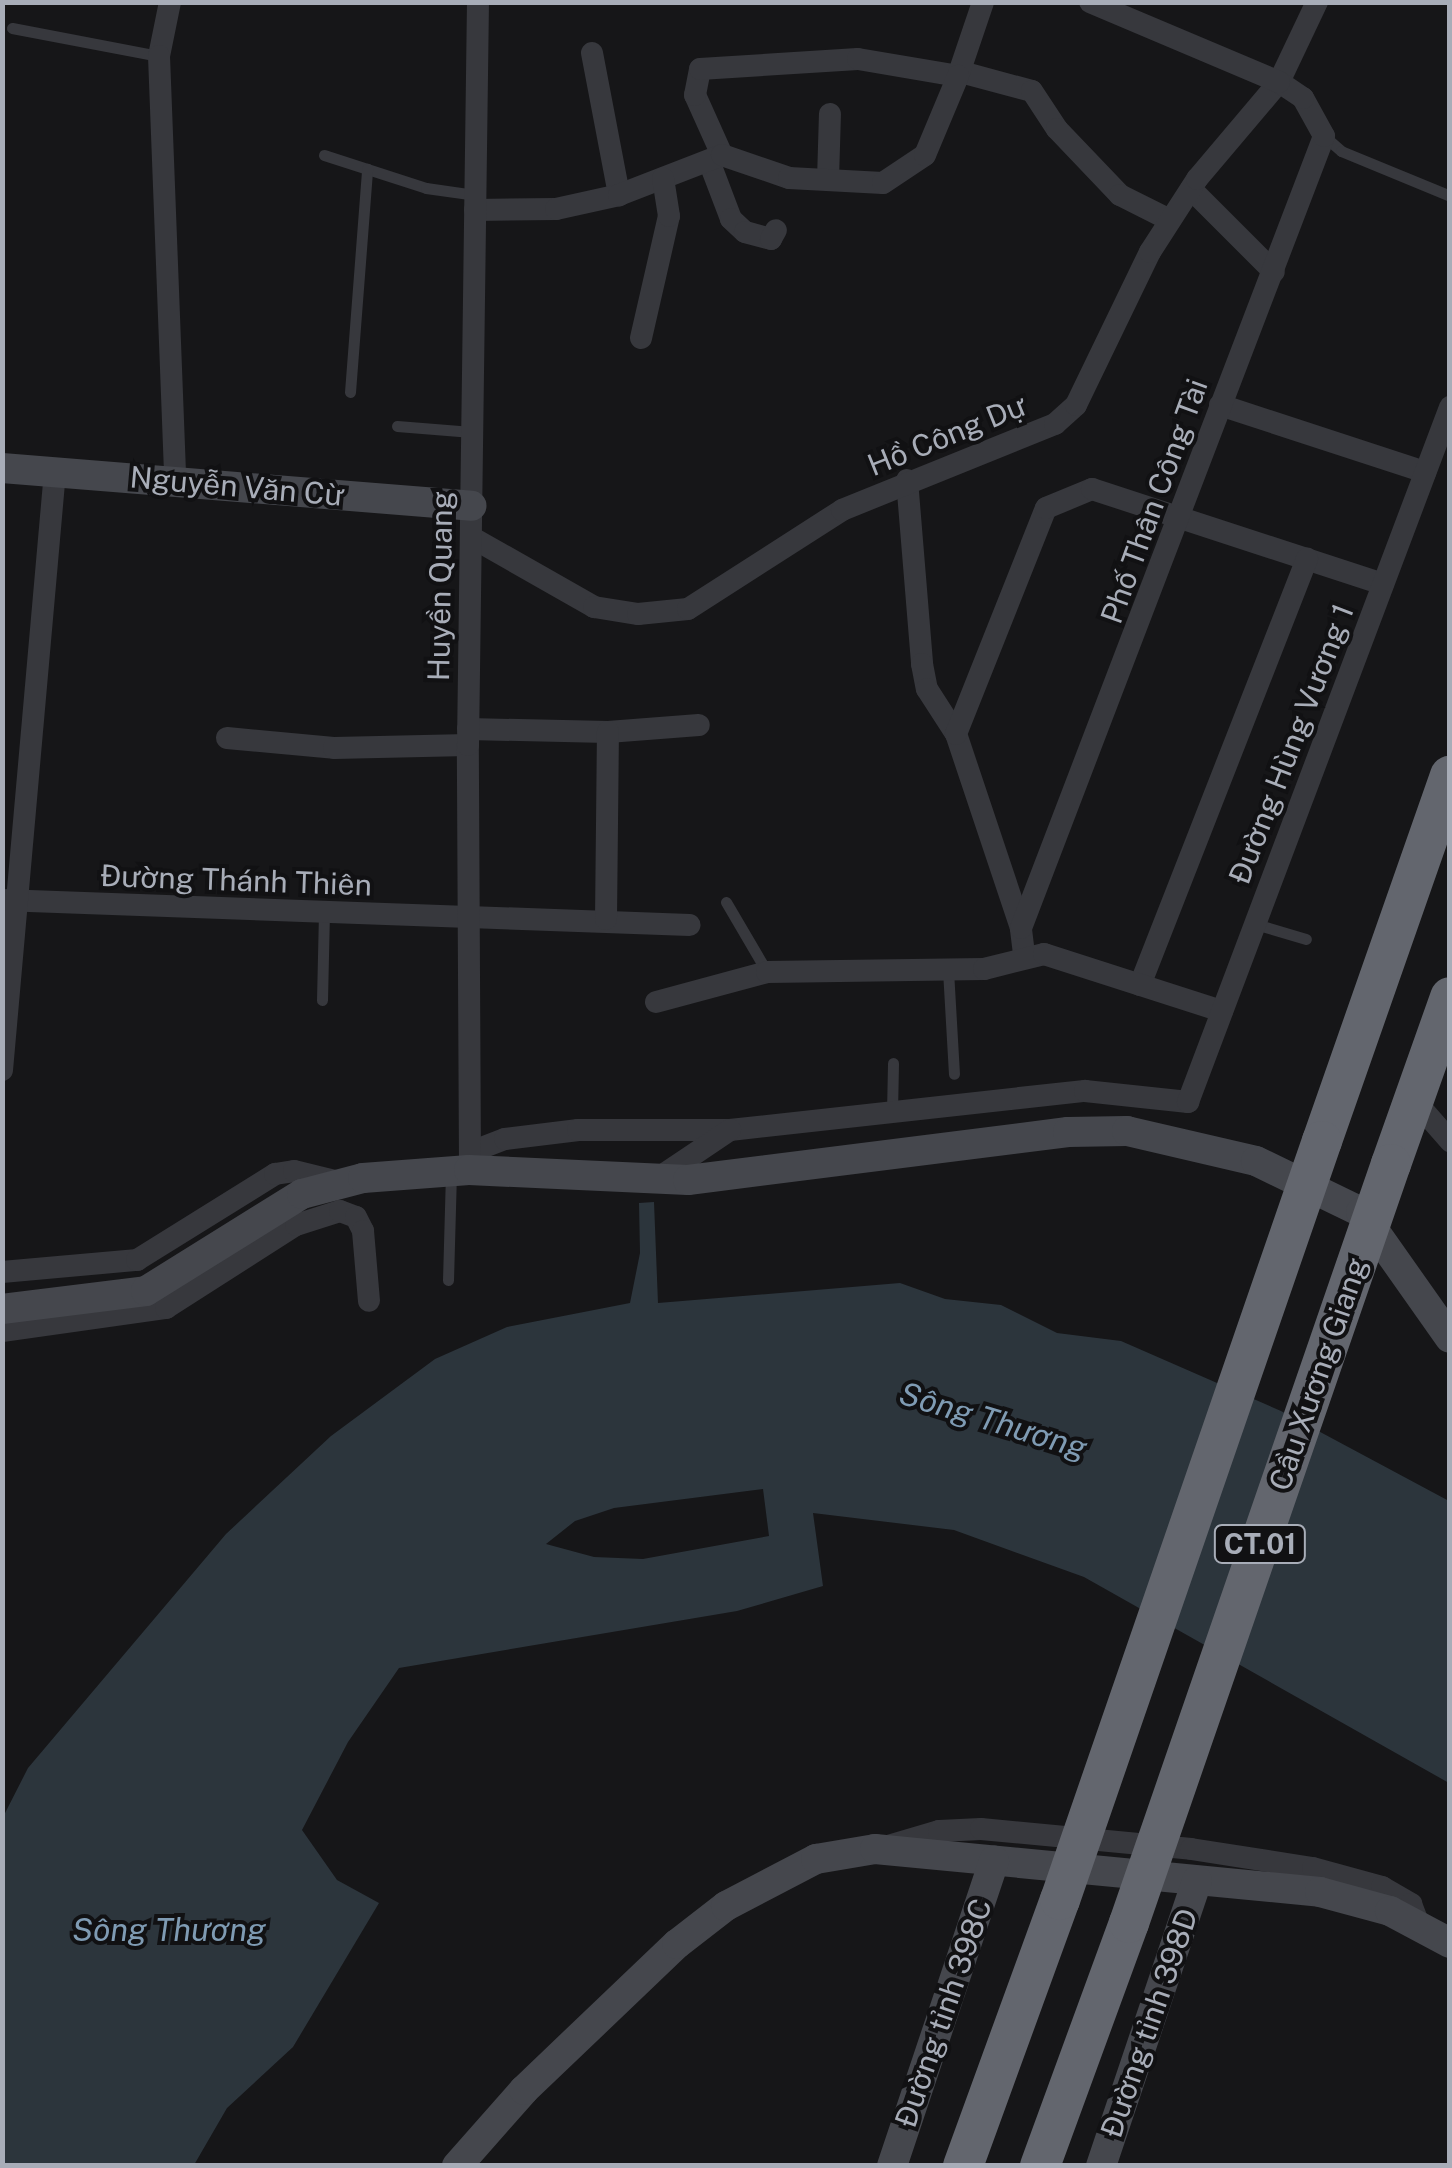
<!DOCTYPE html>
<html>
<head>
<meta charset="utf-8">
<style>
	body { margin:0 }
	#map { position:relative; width:1452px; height:2168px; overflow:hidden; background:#161618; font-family:"Public Sans",sans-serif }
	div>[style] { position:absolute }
	.water>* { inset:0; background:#2c353c }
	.lane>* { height:11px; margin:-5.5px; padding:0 5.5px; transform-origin:5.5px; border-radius:5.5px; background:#37383d }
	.street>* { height:22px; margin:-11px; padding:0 11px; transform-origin:11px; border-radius:11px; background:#37383d }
	.secondary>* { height:30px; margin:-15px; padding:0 15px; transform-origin:15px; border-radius:15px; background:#45474d }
	.highway>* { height:40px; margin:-20px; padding:0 20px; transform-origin:20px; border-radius:20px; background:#63666e }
	.highway-bridge>* { height:40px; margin:-20px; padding:0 20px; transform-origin:20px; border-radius:20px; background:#63666e }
	span { translate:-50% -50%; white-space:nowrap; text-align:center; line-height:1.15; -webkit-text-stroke:8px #111113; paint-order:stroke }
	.shield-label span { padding:2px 8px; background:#111113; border:2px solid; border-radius:8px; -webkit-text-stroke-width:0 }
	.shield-label { font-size:28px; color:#a8adb8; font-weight:700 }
	.street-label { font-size:30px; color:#a8adb8 }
	.water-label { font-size:32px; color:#7f9bb3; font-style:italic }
	.frame { position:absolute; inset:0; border:5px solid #a8adb8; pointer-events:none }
</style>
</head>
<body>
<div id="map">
	<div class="water">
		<i style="clip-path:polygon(evenodd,654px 1202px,658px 1303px,900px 1283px,945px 1299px,1001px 1305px,1057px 1333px,1121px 1341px,1281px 1411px,1449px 1501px,1449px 1783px,1084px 1577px,954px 1530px,813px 1513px,823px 1586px,737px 1611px,399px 1668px,348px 1742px,302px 1830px,337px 1880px,379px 1903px,293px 2047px,227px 2108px,194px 2165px,3px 2165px,2px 1819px,28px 1768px,226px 1534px,331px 1436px,435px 1359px,507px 1327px,630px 1303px,640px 1253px,639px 1203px,654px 1202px,763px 1489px,769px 1536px,643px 1559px,594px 1557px,546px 1544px,575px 1521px,614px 1508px,763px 1489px)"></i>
	</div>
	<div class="lane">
		<i style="left:12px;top:28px;width:150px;rotate:10.8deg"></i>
		<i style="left:1324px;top:136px;width:23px;rotate:41deg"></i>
		<i style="left:1341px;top:151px;width:118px;rotate:22.4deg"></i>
		<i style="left:324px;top:155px;width:107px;rotate:17.9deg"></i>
		<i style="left:426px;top:188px;width:49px;rotate:8.1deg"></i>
		<i style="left:350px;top:392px;width:224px;rotate:-85.6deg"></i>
		<i style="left:397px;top:426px;width:75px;rotate:4.6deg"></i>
		<i style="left:726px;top:902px;width:81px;rotate:59.6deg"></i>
		<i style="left:1255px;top:924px;width:53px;rotate:16.4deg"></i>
		<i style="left:948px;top:970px;width:104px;rotate:86.7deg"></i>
		<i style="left:322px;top:1000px;width:86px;rotate:-88.7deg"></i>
		<i style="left:892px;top:1112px;width:49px;rotate:-88.8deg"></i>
		<i style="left:448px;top:1280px;width:105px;rotate:-88.4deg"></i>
	</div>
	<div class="street">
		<i style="left:170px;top:2px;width:55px;rotate:101.5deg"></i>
		<i style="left:159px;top:56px;width:424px;rotate:87.8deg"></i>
		<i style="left:592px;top:53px;width:145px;rotate:79.2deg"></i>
		<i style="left:961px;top:72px;width:73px;rotate:15deg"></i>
		<i style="left:1032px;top:91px;width:45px;rotate:56.7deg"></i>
		<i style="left:1057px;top:129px;width:91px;rotate:46.3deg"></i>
		<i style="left:1120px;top:195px;width:56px;rotate:26.6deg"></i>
		<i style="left:722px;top:155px;width:66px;rotate:-114.2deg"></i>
		<i style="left:695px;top:95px;width:26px;rotate:-79deg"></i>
		<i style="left:700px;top:69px;width:158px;rotate:-3.6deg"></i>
		<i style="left:858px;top:59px;width:101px;rotate:9.6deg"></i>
		<i style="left:958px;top:76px;width:78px;rotate:-71.3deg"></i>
		<i style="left:709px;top:161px;width:62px;rotate:69.2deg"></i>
		<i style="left:731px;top:219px;width:19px;rotate:43deg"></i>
		<i style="left:745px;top:232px;width:27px;rotate:15deg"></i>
		<i style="left:771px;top:239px;width:10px;rotate:-61deg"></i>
		<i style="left:828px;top:180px;width:66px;rotate:-88.3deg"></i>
		<i style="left:1191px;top:189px;width:117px;rotate:45deg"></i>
		<i style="left:475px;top:210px;width:81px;rotate:-0.7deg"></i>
		<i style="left:556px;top:209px;width:65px;rotate:-12.5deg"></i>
		<i style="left:619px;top:195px;width:110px;rotate:-21.2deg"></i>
		<i style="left:722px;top:155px;width:71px;rotate:18.9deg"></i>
		<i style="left:789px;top:178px;width:94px;rotate:3deg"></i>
		<i style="left:883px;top:183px;width:50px;rotate:-33.7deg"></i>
		<i style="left:925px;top:155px;width:86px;rotate:-67.3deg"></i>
		<i style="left:641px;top:338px;width:125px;rotate:-77.1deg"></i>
		<i style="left:669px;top:216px;width:38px;rotate:-99deg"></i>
		<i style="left:1220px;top:405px;width:216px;rotate:18.1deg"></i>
		<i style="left:907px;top:480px;width:185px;rotate:85.3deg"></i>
		<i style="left:922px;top:664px;width:25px;rotate:79deg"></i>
		<i style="left:927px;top:689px;width:54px;rotate:57.2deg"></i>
		<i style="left:471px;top:537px;width:142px;rotate:29.6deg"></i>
		<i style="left:594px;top:607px;width:45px;rotate:9deg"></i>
		<i style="left:638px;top:614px;width:50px;rotate:-5.7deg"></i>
		<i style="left:688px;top:609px;width:183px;rotate:-32.7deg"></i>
		<i style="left:842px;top:510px;width:230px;rotate:-22deg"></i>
		<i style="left:1055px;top:424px;width:28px;rotate:-42deg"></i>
		<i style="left:1076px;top:405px;width:170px;rotate:-64.2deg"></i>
		<i style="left:1150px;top:252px;width:87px;rotate:-57.2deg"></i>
		<i style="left:1197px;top:179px;width:127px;rotate:-49.8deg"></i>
		<i style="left:1279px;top:82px;width:89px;rotate:-64.6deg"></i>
		<i style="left:468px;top:729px;width:140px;rotate:1.2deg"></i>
		<i style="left:608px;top:732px;width:91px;rotate:-4.4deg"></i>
		<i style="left:227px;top:738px;width:107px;rotate:5.3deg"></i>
		<i style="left:334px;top:748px;width:134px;rotate:-1.3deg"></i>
		<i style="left:2px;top:900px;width:688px;rotate:2.08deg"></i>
		<i style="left:606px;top:919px;width:187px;rotate:-89.4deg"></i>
		<i style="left:1021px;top:928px;width:205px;rotate:-108.5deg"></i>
		<i style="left:956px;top:734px;width:243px;rotate:-68.3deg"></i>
		<i style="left:1046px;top:508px;width:50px;rotate:-22.4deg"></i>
		<i style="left:1092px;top:489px;width:306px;rotate:18.1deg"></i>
		<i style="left:1024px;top:954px;width:26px;rotate:-97deg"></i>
		<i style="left:1021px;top:928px;width:848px;rotate:-69.06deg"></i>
		<i style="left:1324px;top:136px;width:43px;rotate:-118.9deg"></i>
		<i style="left:1303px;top:98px;width:29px;rotate:-146deg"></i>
		<i style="left:1279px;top:82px;width:205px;rotate:-157.1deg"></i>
		<i style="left:1140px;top:985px;width:458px;rotate:-68.6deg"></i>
		<i style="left:656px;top:1002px;width:115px;rotate:-15.1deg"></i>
		<i style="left:767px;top:972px;width:217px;rotate:-0.8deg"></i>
		<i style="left:984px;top:969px;width:62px;rotate:-14deg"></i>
		<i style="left:1044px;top:954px;width:187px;rotate:17.8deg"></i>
		<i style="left:2px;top:1070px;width:600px;rotate:-84.94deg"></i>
		<i style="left:1422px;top:1109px;width:43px;rotate:48.8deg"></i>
		<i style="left:471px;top:1152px;width:36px;rotate:-21deg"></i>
		<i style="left:505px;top:1139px;width:74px;rotate:-7deg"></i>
		<i style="left:578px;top:1130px;width:152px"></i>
		<i style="left:730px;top:1130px;width:357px;rotate:-6.3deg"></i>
		<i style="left:1085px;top:1091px;width:104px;rotate:6.1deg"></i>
		<i style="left:1188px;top:1102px;width:743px;rotate:-69.34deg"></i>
		<i style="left:470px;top:1164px;width:419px;rotate:-90.3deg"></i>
		<i style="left:468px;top:745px;width:743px;rotate:-89.23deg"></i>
		<i style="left:657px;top:1179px;width:88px;rotate:-33.9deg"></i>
		<i style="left:2px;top:1272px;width:136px;rotate:-5.1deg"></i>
		<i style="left:137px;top:1260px;width:163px;rotate:-31.9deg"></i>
		<i style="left:275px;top:1174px;width:19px;rotate:-9deg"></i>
		<i style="left:294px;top:1171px;width:46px;rotate:13.7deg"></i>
		<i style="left:2px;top:1331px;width:166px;rotate:-8deg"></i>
		<i style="left:166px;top:1308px;width:154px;rotate:-32.6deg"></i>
		<i style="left:296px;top:1225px;width:46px;rotate:-17.7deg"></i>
		<i style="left:340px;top:1211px;width:17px;rotate:21deg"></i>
		<i style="left:356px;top:1217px;width:16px;rotate:63deg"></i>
		<i style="left:363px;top:1231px;width:70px;rotate:85.1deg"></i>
		<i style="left:888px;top:1846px;width:53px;rotate:-16.4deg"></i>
		<i style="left:939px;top:1831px;width:42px;rotate:-2.7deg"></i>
		<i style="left:981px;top:1829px;width:211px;rotate:5.4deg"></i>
		<i style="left:1191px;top:1849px;width:123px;rotate:8.9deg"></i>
		<i style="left:1313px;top:1868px;width:72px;rotate:15.4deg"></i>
		<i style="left:1382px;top:1887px;width:34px;rotate:30deg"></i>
		<i style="left:1411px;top:1904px;width:22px;rotate:69deg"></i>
	</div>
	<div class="secondary">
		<i style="left:2px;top:468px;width:471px;rotate:4.6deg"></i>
		<i style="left:2px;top:1309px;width:145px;rotate:-7.1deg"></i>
		<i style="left:146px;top:1291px;width:184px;rotate:-31.9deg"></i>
		<i style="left:302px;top:1194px;width:63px;rotate:-14.7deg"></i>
		<i style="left:363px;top:1178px;width:106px;rotate:-4.3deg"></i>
		<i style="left:469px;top:1170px;width:219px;rotate:2.6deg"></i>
		<i style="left:688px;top:1180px;width:383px;rotate:-7.2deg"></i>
		<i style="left:1068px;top:1132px;width:59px;rotate:-1deg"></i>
		<i style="left:1127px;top:1131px;width:132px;rotate:13.1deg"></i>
		<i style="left:1256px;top:1161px;width:117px;rotate:25.9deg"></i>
		<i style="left:1361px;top:1212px;width:154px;rotate:54.8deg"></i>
		<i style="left:457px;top:2166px;width:101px;rotate:-48.6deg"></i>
		<i style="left:524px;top:2090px;width:211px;rotate:-43.7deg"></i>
		<i style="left:677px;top:1944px;width:62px;rotate:-37.8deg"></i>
		<i style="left:726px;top:1906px;width:102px;rotate:-27.6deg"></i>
		<i style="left:816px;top:1859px;width:60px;rotate:-9.6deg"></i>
		<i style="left:875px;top:1849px;width:447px;rotate:5.5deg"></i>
		<i style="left:1320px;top:1892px;width:73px;rotate:15.2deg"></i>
		<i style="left:1390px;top:1911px;width:68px;rotate:28.1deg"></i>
		<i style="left:892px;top:2166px;width:322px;rotate:-71.5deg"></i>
		<i style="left:1101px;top:2166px;width:301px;rotate:-71.4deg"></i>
	</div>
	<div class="highway">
		<i style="left:1322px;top:1141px;width:387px;rotate:-70.7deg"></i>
		<i style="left:1391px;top:1164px;width:177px;rotate:-70.5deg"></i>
		<i style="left:963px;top:2166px;width:283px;rotate:-70deg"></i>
		<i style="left:1040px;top:2166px;width:259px;rotate:-69.9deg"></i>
	</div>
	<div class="highway-bridge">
		<i style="left:1060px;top:1900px;width:803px;rotate:-70.96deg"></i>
		<i style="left:1129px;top:1923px;width:803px;rotate:-70.96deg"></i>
	</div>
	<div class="shield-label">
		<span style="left:1260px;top:1544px">CT.01</span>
	</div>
	<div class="street-label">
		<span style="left:947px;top:435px;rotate:-22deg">Hồ Công Dự</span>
		<span style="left:237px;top:486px;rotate:5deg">Nguyễn Văn Cừ</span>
		<span style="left:1154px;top:501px;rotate:-70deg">Phố Thân Công Tài</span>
		<span style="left:440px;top:586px;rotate:-89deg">Huyền Quang</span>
		<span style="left:1291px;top:744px;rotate:-69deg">Đường Hùng Vương 1</span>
		<span style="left:236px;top:880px;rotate:2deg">Đường Thánh Thiên</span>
		<span style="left:1318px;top:1374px;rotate:-71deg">Cầu Xương Giang</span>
		<span style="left:943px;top:2013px;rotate:-71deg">Đường tỉnh 398C</span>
		<span style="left:1149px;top:2023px;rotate:-71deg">Đường tỉnh 398D</span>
	</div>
	<div class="water-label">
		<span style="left:993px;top:1421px;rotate:17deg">Sông Thương</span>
		<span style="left:169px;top:1930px">Sông Thương</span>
	</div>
	<div class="frame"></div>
</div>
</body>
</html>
